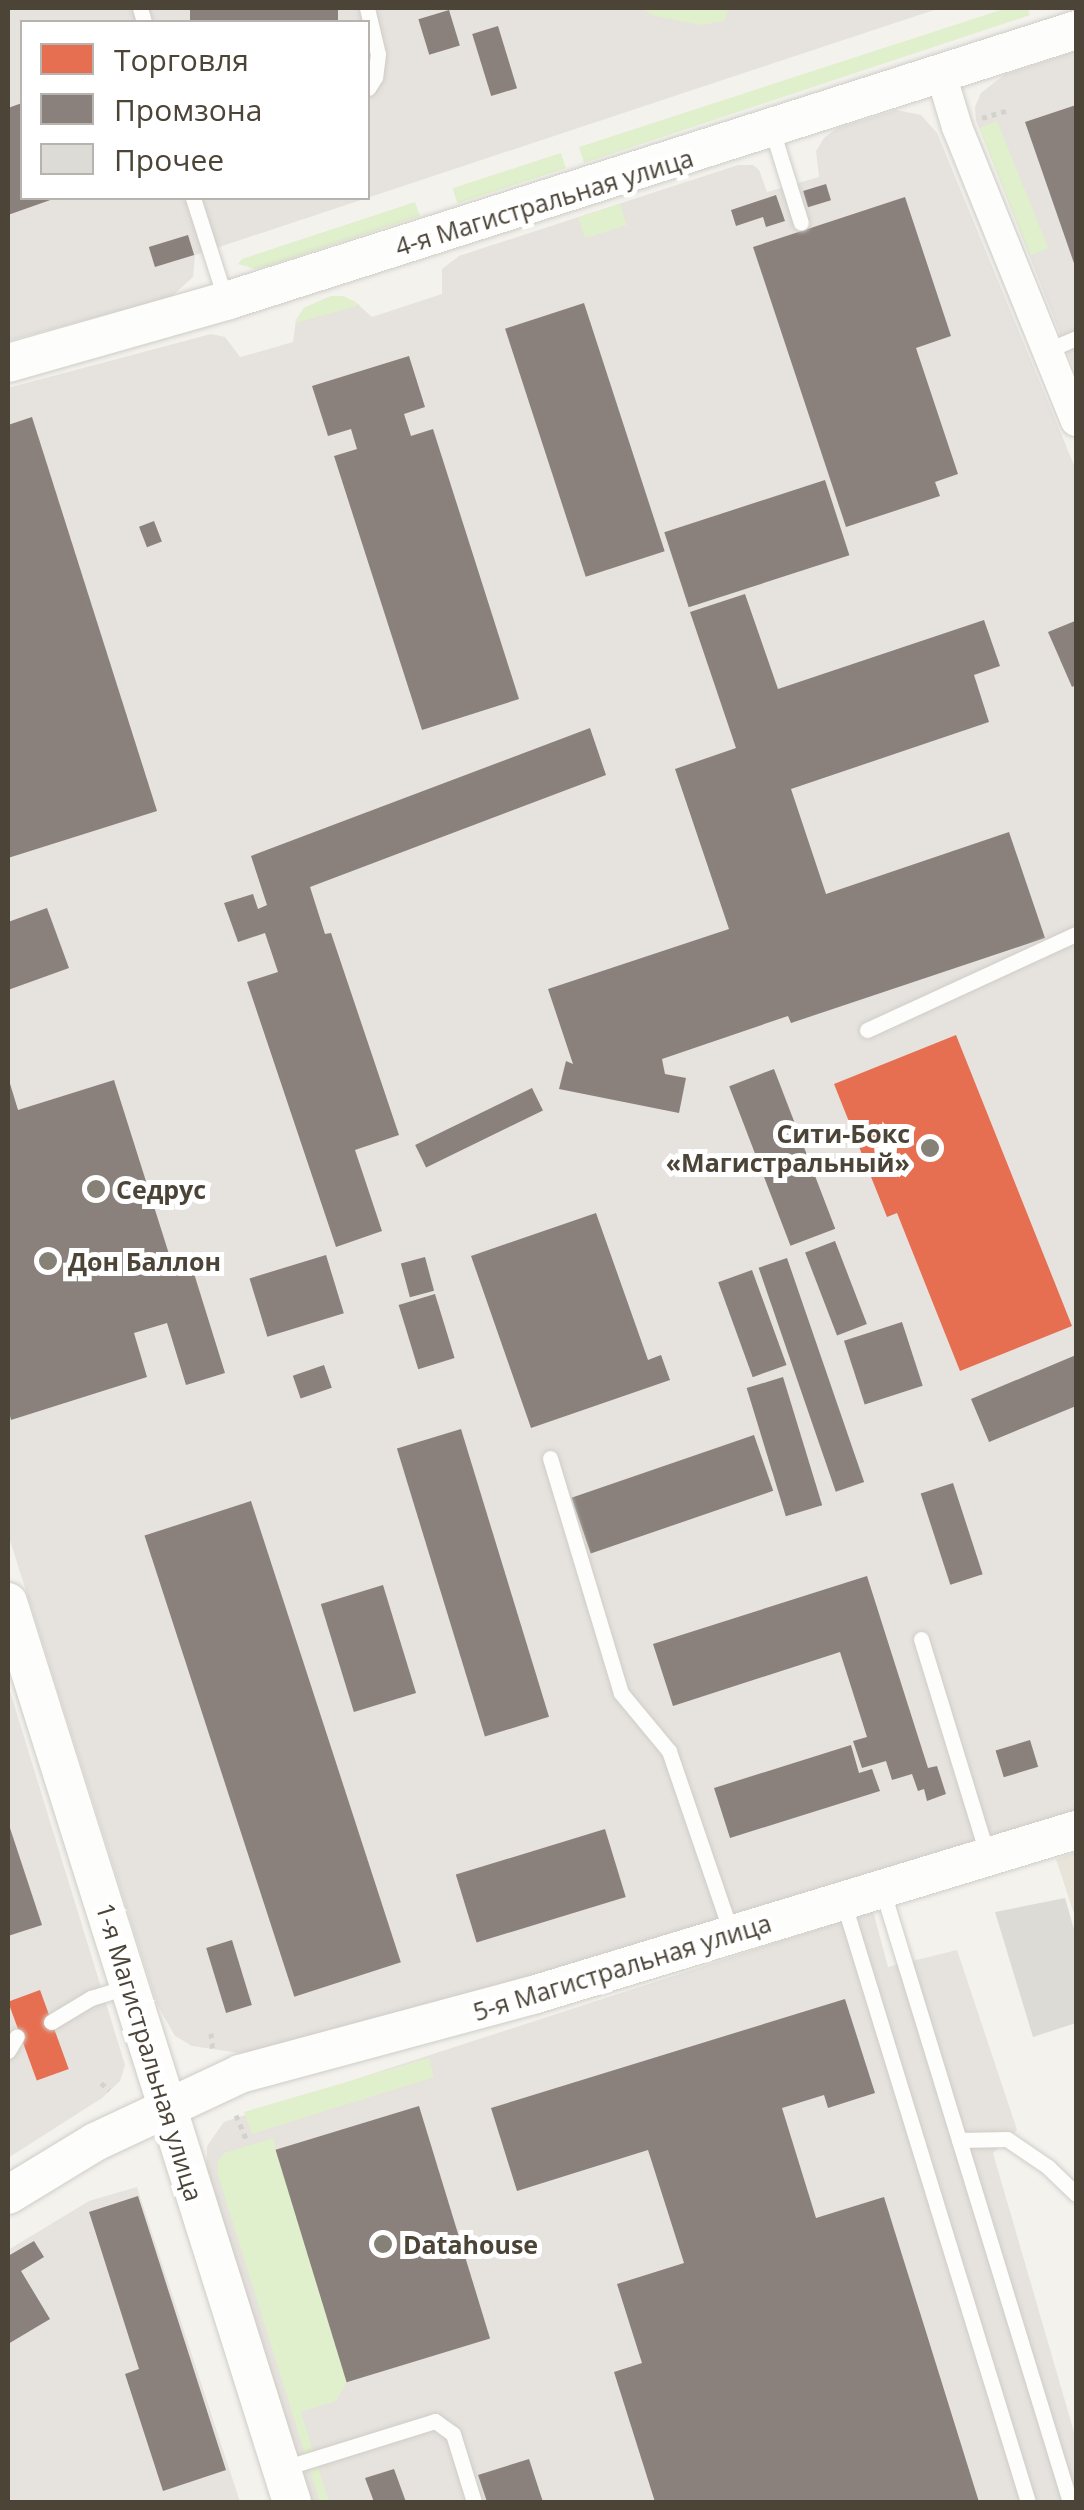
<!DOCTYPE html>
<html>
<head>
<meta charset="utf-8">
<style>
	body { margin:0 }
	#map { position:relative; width:1084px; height:2510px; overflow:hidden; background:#f3f2ed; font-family:"Open Sans",sans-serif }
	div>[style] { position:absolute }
	.residential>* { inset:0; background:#e8e4da }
	.industrial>* { inset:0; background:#e6e2dd }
	.green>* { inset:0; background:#e0efcc; transform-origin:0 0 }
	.shops>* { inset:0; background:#e76f51; transform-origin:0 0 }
	.industry>* { inset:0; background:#8a817c; transform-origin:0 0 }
	.building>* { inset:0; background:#dddbd5 }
	.path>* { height:5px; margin-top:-2.5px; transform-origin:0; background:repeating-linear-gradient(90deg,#d3d2cb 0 5px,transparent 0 10px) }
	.roads { filter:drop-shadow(0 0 2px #cfcdc7) drop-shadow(0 0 2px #cfcdc7) }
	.service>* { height:15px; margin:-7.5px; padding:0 7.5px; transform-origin:7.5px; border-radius:7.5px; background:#fdfdfc }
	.minor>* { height:30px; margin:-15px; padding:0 15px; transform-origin:15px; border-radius:15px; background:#fdfdfc }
	.tertiary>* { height:38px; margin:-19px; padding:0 19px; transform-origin:19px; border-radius:19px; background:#fdfdfc }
	.dots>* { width:28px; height:28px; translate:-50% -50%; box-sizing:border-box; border:5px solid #fff; border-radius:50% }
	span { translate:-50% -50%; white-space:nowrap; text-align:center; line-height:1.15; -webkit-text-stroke:10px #fff; paint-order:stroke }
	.street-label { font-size:25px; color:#4b4437 }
	.poi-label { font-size:25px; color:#4b4437; font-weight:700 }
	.right { translate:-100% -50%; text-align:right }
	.left { translate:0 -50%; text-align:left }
	.frame { position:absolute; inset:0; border:10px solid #4b4437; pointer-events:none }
	.legend { position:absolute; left:20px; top:20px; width:350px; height:180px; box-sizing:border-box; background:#fff; border:2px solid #b7b4af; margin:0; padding:12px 18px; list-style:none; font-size:30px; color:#4b4437 }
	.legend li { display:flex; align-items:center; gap:20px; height:50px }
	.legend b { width:50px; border:2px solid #b7b4af }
</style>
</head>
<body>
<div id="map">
	<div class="residential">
		<i style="clip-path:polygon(1076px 1852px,1076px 1920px,1056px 1859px)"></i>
	</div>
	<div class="industrial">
		<i style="clip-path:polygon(evenodd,8px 8px,940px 8px,195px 255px,193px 277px,171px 297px,8px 341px,8px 8px,22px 22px,368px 22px,368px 198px,22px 198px,22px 22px)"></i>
		<i style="clip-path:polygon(1076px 51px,1076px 374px,976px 120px,975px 107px,981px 93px,1004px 75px)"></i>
		<i style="clip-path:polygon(896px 110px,921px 115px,937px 133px,1076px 470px,1076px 1811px,410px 2018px,240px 2053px,192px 2046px,175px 2036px,157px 2004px,8px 1534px,8px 388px,211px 334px,225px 337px,240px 357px,262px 351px,293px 342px,296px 320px,304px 308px,331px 296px,354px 301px,372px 317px,442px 294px,442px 269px,459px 256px,738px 165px,753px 165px,759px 170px,767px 192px,819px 177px,816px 151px,824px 138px,837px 128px)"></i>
		<i style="clip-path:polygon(8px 1685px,125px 2065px,120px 2081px,102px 2098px,8px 2158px)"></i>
		<i style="clip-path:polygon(873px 1911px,888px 1967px,957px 1950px,1017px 2130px,993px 2153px,1076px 2439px,1076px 2502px,311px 2502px,206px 2179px,207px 2146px,224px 2122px)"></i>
		<i style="clip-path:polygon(137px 2187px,240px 2502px,8px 2502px,8px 2250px,89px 2201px)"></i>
	</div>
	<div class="green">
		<i style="clip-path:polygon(640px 8px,729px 8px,724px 21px,702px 25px,655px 16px)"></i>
		<i style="clip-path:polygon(1007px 8px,1027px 8px,1030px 15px,584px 163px,579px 147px)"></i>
		<i style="left:997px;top:121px;width:137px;height:19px;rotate:68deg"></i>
		<i style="left:561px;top:153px;width:16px;height:114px;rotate:72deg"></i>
		<i style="clip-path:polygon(415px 202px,420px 216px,268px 266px,255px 269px,238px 264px,242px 259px)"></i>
		<i style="left:620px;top:204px;width:22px;height:44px;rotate:72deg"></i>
		<i style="clip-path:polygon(331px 296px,344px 296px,360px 305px,295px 323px,304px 308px)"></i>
		<i style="clip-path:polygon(429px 2058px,434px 2077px,252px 2134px,244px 2112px)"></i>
		<i style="clip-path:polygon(273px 2138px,347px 2382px,336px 2401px,301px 2412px,329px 2502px,320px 2502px,218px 2175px,217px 2163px,224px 2153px)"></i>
	</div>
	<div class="shops">
		<i style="clip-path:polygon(956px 1035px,1072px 1326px,960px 1371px,897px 1213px,887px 1217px,834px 1084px)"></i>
		<i style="left:40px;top:1990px;width:84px;height:34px;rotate:70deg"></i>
	</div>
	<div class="industry">
		<i style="left:190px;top:8px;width:148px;height:15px"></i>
		<i style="left:449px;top:10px;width:37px;height:32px;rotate:73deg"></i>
		<i style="left:498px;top:26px;width:65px;height:27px;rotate:73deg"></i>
		<i style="clip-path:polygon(22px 103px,22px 198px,56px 198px,8px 215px,8px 108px)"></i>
		<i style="clip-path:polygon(1076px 105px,1076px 269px,1025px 122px)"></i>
		<i style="left:826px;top:184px;width:17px;height:24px;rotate:73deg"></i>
		<i style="clip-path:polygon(776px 195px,785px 221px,766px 227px,763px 217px,736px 226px,731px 210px)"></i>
		<i style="clip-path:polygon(905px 197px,951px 336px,916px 348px,958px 474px,935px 482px,940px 496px,846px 527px,753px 247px)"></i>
		<i style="left:188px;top:235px;width:21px;height:41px;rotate:73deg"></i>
		<i style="left:584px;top:303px;width:261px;height:83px;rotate:72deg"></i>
		<i style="clip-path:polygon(409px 356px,425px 407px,404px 414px,411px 436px,433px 429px,519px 699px,422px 730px,334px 456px,357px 449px,351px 429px,328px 436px,312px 386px)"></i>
		<i style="clip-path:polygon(32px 417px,157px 811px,8px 858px,8px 425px)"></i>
		<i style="left:825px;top:480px;width:79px;height:169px;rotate:72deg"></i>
		<i style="left:154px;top:521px;width:22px;height:16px;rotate:69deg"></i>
		<i style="clip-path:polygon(745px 594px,778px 689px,984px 620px,1000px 666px,974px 675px,989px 722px,791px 789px,826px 894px,1009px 832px,1045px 938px,791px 1023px,788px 1016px,662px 1059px,665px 1074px,686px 1078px,679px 1113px,559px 1089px,566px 1061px,573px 1064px,548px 989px,729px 929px,675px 769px,736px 748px,690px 612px)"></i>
		<i style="clip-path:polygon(1075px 621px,1076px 685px,1072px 687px,1048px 632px)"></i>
		<i style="clip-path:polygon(590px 728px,606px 775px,310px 887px,325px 934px,331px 933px,399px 1135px,355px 1150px,382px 1231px,336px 1247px,247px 982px,278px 972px,265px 933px,238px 942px,224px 903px,253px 894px,258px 909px,267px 905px,251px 856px)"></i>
		<i style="clip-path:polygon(47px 908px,69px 968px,8px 990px,8px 922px)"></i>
		<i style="left:774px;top:1069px;width:171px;height:48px;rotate:69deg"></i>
		<i style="clip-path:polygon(8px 1077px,18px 1110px,114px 1080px,175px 1273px,192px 1267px,225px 1373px,186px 1385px,167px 1323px,134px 1333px,147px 1377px,11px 1420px,8px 1408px)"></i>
		<i style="left:532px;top:1088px;width:25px;height:130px;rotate:64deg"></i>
		<i style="clip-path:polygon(596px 1213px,648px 1360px,661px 1355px,670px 1380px,531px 1428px,471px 1256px)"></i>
		<i style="left:835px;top:1241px;width:89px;height:32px;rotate:69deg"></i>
		<i style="left:326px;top:1255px;width:61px;height:80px;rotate:73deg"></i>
		<i style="left:425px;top:1257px;width:35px;height:25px;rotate:75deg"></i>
		<i style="left:787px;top:1258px;width:237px;height:30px;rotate:71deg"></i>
		<i style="left:752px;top:1270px;width:101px;height:36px;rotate:70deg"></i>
		<i style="left:435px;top:1294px;width:67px;height:38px;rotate:73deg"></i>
		<i style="left:902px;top:1322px;width:67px;height:61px;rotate:72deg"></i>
		<i style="clip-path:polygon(1076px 1355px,1076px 1406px,989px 1442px,971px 1399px)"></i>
		<i style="left:324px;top:1365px;width:24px;height:33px;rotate:71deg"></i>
		<i style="left:783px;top:1377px;width:134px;height:38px;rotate:73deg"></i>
		<i style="left:461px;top:1429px;width:301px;height:67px;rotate:73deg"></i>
		<i style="left:754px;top:1435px;width:59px;height:193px;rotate:71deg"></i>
		<i style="left:953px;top:1483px;width:96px;height:34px;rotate:72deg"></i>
		<i style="left:251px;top:1501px;width:485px;height:112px;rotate:72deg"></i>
		<i style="clip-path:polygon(867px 1576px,928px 1768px,937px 1766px,946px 1794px,927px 1801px,924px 1789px,918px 1791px,912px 1774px,892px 1780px,886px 1761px,862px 1768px,853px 1741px,867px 1737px,840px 1652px,673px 1706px,653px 1644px)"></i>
		<i style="left:383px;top:1585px;width:113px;height:65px;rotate:73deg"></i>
		<i style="left:1030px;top:1740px;width:28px;height:36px;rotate:73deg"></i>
		<i style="clip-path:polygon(851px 1745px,859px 1773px,872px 1769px,880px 1791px,730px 1838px,714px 1788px)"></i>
		<i style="clip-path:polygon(8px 1822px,42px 1925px,8px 1936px)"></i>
		<i style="left:605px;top:1829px;width:71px;height:156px;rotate:73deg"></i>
		<i style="left:232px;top:1940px;width:68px;height:27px;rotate:73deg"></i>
		<i style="clip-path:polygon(845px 1999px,875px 2093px,828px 2108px,824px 2095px,782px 2108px,816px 2218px,884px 2197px,979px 2502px,655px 2502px,614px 2372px,642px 2363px,617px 2284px,684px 2263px,648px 2150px,517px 2191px,491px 2108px)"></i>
		<i style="left:419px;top:2106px;width:243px;height:150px;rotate:73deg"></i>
		<i style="clip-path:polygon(138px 2196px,226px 2470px,163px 2491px,125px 2374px,139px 2369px,89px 2212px)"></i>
		<i style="clip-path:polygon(34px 2241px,44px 2257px,21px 2271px,50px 2319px,8px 2344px,8px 2256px)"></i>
		<i style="clip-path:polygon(529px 2459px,543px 2502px,487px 2502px,478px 2475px)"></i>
		<i style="clip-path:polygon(394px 2469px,406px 2502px,374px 2502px,365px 2478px)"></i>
	</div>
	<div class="building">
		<i style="clip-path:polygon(1065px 1898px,1076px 1936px,1076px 2023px,1033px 2037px,995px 1912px)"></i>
	</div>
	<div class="path">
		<i style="left:982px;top:118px;width:27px;rotate:-17deg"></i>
		<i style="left:211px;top:2033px;width:18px;rotate:84deg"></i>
		<i style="left:101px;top:2083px;width:11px;rotate:38deg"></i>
		<i style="left:236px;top:2115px;width:28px;rotate:67deg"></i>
	</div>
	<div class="roads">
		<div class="service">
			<i style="left:140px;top:8px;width:15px;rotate:74deg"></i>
			<i style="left:367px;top:8px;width:47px;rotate:76.6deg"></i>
			<i style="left:378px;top:54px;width:23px;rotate:97deg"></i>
			<i style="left:375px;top:77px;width:13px;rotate:122deg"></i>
			<i style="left:772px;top:130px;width:97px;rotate:72.7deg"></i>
			<i style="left:193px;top:198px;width:108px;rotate:72.2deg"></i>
			<i style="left:1048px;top:350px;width:30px;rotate:-23deg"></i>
			<i style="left:867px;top:1030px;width:230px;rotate:-24.7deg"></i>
			<i style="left:550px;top:1458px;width:245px;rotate:73.2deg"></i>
			<i style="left:621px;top:1693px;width:75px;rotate:50.4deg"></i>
			<i style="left:669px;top:1751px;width:194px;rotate:71.1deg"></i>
			<i style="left:921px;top:1639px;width:228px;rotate:72.9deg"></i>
			<i style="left:882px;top:1889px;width:641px;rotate:72.95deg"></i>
			<i style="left:843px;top:1901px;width:629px;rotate:72.89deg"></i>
			<i style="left:51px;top:2022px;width:47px;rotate:-31deg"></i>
			<i style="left:91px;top:1998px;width:41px;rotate:-17.1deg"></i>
			<i style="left:8px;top:2051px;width:17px;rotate:-59deg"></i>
			<i style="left:959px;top:2140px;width:48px;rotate:-1.2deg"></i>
			<i style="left:1007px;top:2139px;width:50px;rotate:34.3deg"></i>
			<i style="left:1048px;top:2167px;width:39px;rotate:44deg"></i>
			<i style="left:281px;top:2469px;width:161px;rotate:-17.3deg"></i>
			<i style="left:435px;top:2421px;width:22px;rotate:36deg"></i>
			<i style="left:453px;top:2434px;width:71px;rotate:72.8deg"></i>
		</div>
		<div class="minor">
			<i style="left:941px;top:74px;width:55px;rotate:73.2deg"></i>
			<i style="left:957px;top:127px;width:317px;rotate:68deg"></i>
		</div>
		<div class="tertiary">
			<i style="left:8px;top:363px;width:227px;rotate:-15.9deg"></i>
			<i style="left:226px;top:301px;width:892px;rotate:-17.68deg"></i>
			<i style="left:8px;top:1602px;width:944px;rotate:72.49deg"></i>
			<i style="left:8px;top:2195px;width:102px;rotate:-31.3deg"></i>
			<i style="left:95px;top:2142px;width:160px;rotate:-25.1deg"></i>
			<i style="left:240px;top:2074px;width:303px;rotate:-15.1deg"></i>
			<i style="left:533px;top:1995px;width:568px;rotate:-16.9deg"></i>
		</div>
	</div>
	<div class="dots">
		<i style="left:930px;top:1148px;background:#868177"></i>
		<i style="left:96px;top:1189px;background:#868177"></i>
		<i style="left:48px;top:1261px;background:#868177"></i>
		<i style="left:383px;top:2244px;background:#868177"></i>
	</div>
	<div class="street-label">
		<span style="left:544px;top:202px;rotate:-17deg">4-я Магистральная улица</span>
		<span style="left:622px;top:1967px;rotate:-17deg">5-я Магистральная улица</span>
		<span style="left:150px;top:2052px;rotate:73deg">1-я Магистральная улица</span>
	</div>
	<div class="poi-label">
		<span class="right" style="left:910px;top:1148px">Сити-Бокс<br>«Магистральный»</span>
		<span class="left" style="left:116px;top:1189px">Седрус</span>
		<span class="left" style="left:68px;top:1261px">Дон Баллон</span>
		<span class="left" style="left:403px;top:2244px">Datahouse</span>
	</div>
	<div class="frame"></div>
	<ul class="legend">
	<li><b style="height:28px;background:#e76f51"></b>Торговля</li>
	<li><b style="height:28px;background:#8a817c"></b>Промзона</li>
	<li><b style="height:28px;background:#dddbd5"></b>Прочее</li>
	</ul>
</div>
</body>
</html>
